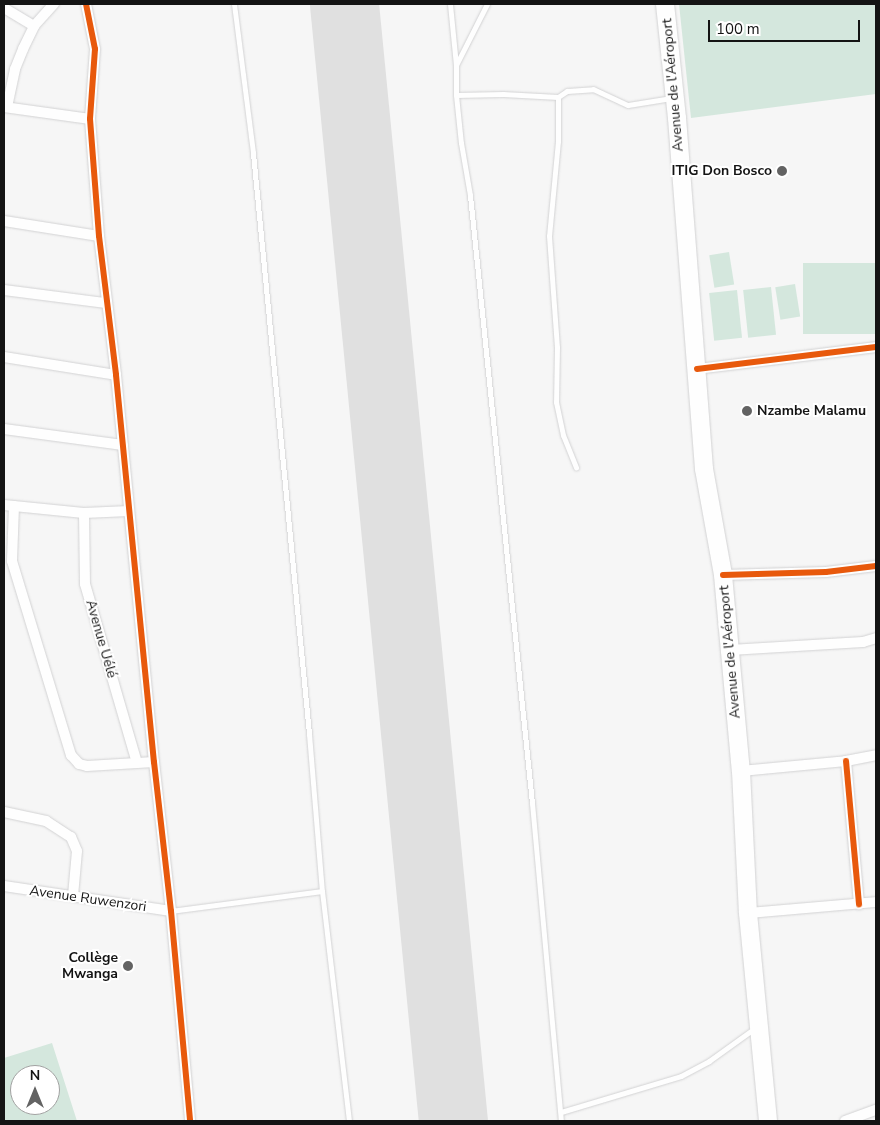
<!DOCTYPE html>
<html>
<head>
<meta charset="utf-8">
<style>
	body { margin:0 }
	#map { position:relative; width:880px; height:1125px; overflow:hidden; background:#f6f6f6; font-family:"Nunito Sans",sans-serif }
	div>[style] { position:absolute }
	.green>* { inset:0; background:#d4e7dd; transform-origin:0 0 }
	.runway>* { height:69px; margin:-34.5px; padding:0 34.5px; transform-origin:34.5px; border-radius:34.5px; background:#e0e0e0 }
	.roads { filter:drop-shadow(0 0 1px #d2d2d3) drop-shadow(0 0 1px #d2d2d3) }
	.service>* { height:5px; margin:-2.5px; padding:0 2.5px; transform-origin:2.5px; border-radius:2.5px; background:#fefefe }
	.minor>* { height:10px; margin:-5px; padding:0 5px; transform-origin:5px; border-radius:5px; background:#fefefe }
	.trunk>* { height:18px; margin:-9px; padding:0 9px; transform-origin:9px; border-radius:9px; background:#fefefe }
	.cycleway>* { height:6px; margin:-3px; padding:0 3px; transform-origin:3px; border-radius:3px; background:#e8590c }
	.dots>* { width:14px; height:14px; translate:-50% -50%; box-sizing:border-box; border:2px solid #fff; border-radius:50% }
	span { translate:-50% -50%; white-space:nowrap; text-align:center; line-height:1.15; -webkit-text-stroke:4px #fff; paint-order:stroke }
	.street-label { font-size:14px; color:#141414 }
	.poi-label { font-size:14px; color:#141414; font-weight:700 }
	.right { translate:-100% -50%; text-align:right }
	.left { translate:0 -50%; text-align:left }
	.frame { position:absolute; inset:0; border:5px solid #141414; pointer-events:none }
	.north { position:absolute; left:10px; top:1065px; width:50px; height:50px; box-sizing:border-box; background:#fff; border:1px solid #a1a1a1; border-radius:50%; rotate:0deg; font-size:14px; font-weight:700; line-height:20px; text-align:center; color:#141414 }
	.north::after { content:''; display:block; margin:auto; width:18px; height:22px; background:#636363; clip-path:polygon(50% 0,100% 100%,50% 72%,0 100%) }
	.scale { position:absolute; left:708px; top:20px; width:152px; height:22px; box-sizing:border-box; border:2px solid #141414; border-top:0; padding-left:6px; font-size:15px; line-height:18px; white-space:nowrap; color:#141414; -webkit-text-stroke:4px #fff; paint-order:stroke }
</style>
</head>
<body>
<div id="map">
	<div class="green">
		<i style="clip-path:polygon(679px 4px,876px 4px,876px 94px,691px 118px)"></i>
		<i style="left:729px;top:252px;width:33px;height:20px;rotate:81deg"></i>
		<i style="left:876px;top:263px;width:71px;height:73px;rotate:90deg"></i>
		<i style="left:795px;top:284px;width:33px;height:20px;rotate:81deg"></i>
		<i style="left:771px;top:287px;width:48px;height:28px;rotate:84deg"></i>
		<i style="left:737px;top:290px;width:48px;height:28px;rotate:84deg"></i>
		<i style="clip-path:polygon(evenodd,52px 1043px,77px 1121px,4px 1121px,4px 1058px,52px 1043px,20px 1075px,50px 1075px,50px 1105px,20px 1105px,20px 1075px)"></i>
	</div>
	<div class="runway">
		<i style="left:344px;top:4px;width:1122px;rotate:84.43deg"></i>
	</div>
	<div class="roads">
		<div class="service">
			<i style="left:234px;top:4px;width:150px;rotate:82.7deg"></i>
			<i style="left:253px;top:153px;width:584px;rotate:84.49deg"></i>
			<i style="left:309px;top:734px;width:158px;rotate:85.3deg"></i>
			<i style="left:322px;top:891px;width:232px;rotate:83.3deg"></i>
			<i style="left:450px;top:4px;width:61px;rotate:84.4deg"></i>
			<i style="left:487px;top:4px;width:68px;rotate:116.9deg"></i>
			<i style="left:456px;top:65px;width:30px;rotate:90deg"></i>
			<i style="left:456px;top:95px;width:48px;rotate:84.1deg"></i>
			<i style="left:461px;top:143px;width:53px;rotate:80.2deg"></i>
			<i style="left:470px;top:195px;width:611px;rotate:84.18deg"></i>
			<i style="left:532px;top:803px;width:319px;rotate:84.8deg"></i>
			<i style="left:456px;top:95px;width:47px;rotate:-1.2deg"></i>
			<i style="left:503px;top:94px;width:55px;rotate:3.1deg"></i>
			<i style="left:558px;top:97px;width:11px;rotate:-34deg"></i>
			<i style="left:567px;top:91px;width:26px;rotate:-4deg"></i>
			<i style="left:593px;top:89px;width:38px;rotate:25deg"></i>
			<i style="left:628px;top:105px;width:44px;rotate:-9.2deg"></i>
			<i style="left:558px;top:97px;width:44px;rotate:90deg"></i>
			<i style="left:558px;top:141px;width:95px;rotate:95.4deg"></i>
			<i style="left:549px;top:236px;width:111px;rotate:85.9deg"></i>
			<i style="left:557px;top:347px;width:55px;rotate:91deg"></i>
			<i style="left:556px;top:402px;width:34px;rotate:78deg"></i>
			<i style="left:563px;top:435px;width:35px;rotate:68deg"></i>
			<i style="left:171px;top:911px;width:152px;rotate:-7.5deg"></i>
			<i style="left:561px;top:1112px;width:125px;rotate:-16.7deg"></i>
			<i style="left:681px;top:1076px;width:32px;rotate:-28deg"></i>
			<i style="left:709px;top:1061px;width:57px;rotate:-35.7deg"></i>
		</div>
		<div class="minor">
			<i style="left:86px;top:4px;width:46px;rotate:78.7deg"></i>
			<i style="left:95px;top:49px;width:70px;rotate:94.1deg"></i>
			<i style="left:90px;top:119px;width:117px;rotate:85.6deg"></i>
			<i style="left:99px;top:236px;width:140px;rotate:83deg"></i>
			<i style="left:116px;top:375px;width:389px;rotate:84.4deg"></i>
			<i style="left:154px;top:762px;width:150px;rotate:83.5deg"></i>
			<i style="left:171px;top:911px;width:211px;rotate:84.8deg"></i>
			<i style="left:4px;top:8px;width:35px;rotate:31deg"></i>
			<i style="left:4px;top:107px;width:87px;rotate:7.9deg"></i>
			<i style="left:7px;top:107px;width:39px;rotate:-78deg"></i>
			<i style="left:15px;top:69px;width:22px;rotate:-68deg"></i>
			<i style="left:23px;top:49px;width:25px;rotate:-64deg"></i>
			<i style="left:34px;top:26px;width:30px;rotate:-48deg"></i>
			<i style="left:4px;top:221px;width:96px;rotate:9deg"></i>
			<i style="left:4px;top:290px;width:103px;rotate:7.3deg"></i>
			<i style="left:4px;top:357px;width:113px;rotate:9.1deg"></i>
			<i style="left:697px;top:369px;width:180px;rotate:-7deg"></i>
			<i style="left:4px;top:429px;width:120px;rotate:7.7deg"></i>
			<i style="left:4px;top:505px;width:80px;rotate:5.7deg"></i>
			<i style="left:84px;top:513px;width:45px;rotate:-2.5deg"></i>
			<i style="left:14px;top:506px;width:55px;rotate:92.1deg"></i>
			<i style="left:12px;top:561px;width:203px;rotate:73.1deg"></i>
			<i style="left:71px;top:755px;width:12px;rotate:48deg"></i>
			<i style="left:79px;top:764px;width:8px;rotate:14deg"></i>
			<i style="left:87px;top:766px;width:67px;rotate:-3.4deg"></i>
			<i style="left:84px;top:513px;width:71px;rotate:89.2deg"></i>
			<i style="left:85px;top:584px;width:186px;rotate:73.8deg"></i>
			<i style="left:723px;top:575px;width:103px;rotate:-1.7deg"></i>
			<i style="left:826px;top:572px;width:50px;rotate:-6.8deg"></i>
			<i style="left:730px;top:650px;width:133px;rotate:-3.4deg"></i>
			<i style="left:863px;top:642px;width:14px;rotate:-17deg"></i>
			<i style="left:846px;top:761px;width:144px;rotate:84.8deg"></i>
			<i style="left:741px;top:771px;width:105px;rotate:-5.4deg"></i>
			<i style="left:846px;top:761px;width:31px;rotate:-11deg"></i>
			<i style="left:4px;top:812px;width:43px;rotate:12.1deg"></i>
			<i style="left:46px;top:821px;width:30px;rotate:33deg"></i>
			<i style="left:71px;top:837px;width:15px;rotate:67deg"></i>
			<i style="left:77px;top:851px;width:45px;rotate:95.1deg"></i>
			<i style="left:4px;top:886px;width:169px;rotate:8.5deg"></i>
			<i style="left:748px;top:913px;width:128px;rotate:-4.9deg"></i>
			<i style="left:845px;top:1121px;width:33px;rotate:-20deg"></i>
		</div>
		<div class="trunk">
			<i style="left:665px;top:4px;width:115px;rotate:84deg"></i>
			<i style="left:677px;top:118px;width:352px;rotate:85.6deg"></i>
			<i style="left:704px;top:469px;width:108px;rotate:79.8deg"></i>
			<i style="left:723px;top:575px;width:197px;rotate:84.8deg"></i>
			<i style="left:741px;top:771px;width:142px;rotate:87.2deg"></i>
			<i style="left:748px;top:913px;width:209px;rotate:84.5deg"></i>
		</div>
	</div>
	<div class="cycleway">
		<i style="left:86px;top:4px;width:46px;rotate:78.7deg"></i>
		<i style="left:95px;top:49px;width:70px;rotate:94.1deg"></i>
		<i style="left:90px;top:119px;width:117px;rotate:85.6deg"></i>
		<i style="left:99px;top:236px;width:140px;rotate:83deg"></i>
		<i style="left:116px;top:375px;width:389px;rotate:84.4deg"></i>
		<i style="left:154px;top:762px;width:150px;rotate:83.5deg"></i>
		<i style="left:171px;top:911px;width:211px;rotate:84.8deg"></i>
		<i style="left:697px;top:369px;width:180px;rotate:-7deg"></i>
		<i style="left:723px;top:575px;width:103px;rotate:-1.7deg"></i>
		<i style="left:826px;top:572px;width:50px;rotate:-6.8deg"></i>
		<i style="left:846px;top:761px;width:144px;rotate:84.8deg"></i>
	</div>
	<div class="dots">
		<i style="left:782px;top:171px;background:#636363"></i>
		<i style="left:747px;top:411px;background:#636363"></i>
		<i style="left:128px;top:966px;background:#636363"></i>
	</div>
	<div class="street-label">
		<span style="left:673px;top:85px;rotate:-95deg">Avenue de l'Aéroport</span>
		<span style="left:101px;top:639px;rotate:74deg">Avenue Uélé</span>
		<span style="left:730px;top:652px;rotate:-95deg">Avenue de l'Aéroport</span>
		<span style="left:88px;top:899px;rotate:8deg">Avenue Ruwenzori</span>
	</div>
	<div class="poi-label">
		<span class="right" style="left:772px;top:171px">ITIG Don Bosco</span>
		<span class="left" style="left:757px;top:411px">Nzambe Malamu</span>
		<span class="right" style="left:118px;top:966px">Collège<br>Mwanga</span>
	</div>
	<div class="frame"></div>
	<div class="north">N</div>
	<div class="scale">100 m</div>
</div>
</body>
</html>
